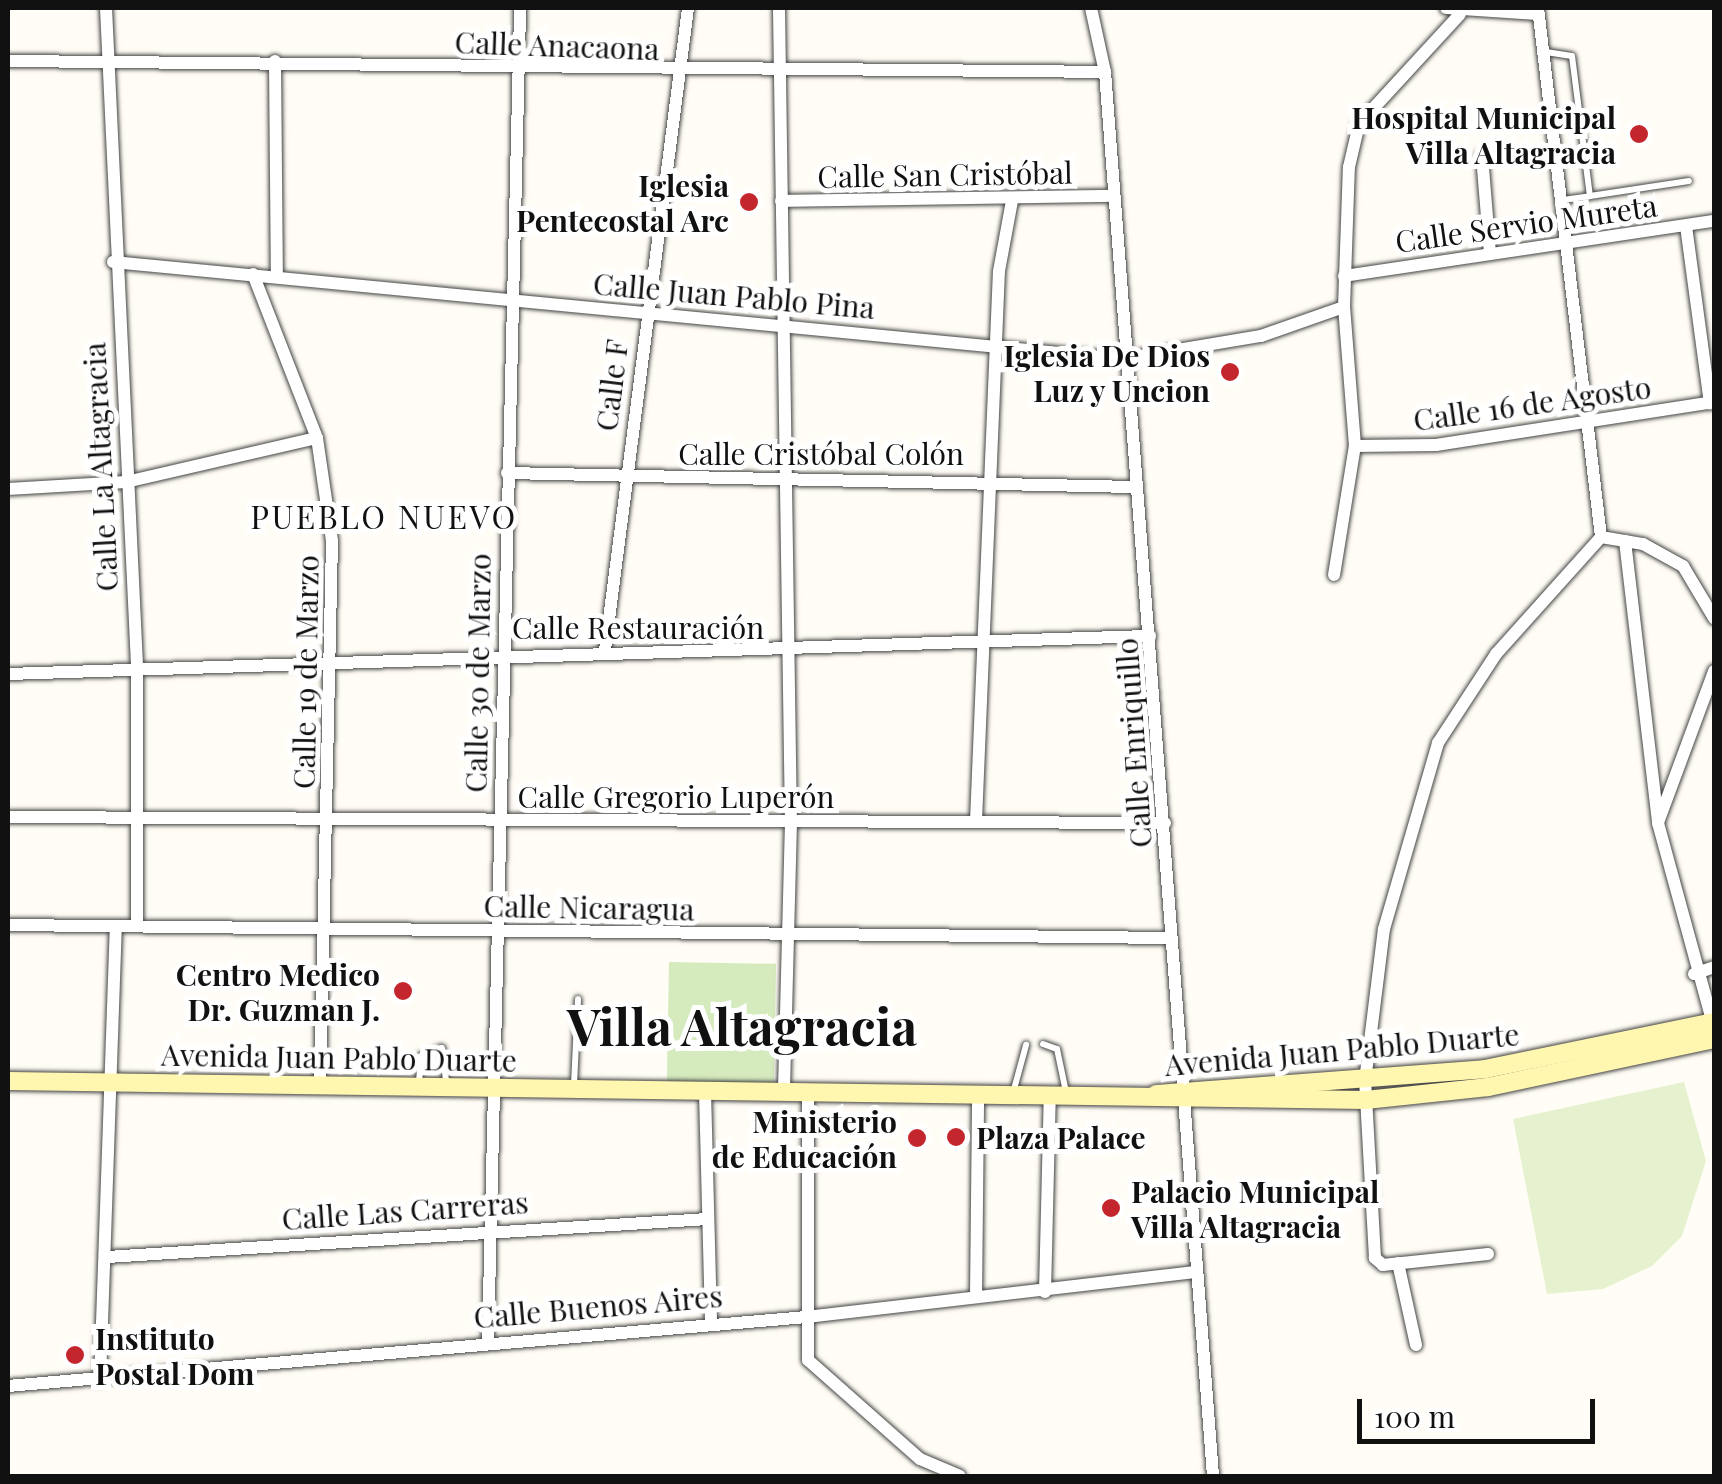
<!DOCTYPE html>
<html>
<head>
<meta charset="utf-8">
<style>
	body { margin:0 }
	#map { position:relative; width:1722px; height:1484px; overflow:hidden; background:#fffdf5; font-family:"Playfair Display",serif }
	div>[style] { position:absolute }
	.green>* { inset:0; background:#d5ebbd; transform-origin:0 0 }
	.pitch>* { inset:0; background:#e6f2cf }
	.roads { filter:drop-shadow(0 0 2px #444) drop-shadow(0 0 2px #444) }
	.lane>* { height:6px; margin:-3px; padding:0 3px; transform-origin:3px; border-radius:3px; background:#fff }
	.street>* { height:12px; margin:-6px; padding:0 6px; transform-origin:6px; border-radius:6px; background:#fff }
	.secondary>* { height:18px; margin:-9px; padding:0 9px; transform-origin:9px; border-radius:9px; background:#fff6b0 }
	.dots>* { width:28px; height:28px; translate:-50% -50%; box-sizing:border-box; border:5px solid #fff; border-radius:50% }
	span { translate:-50% -50%; white-space:nowrap; text-align:center; line-height:1.15; -webkit-text-stroke:10px #fff; paint-order:stroke }
	.street-label { font-size:30px; color:#111 }
	.poi-label { font-size:30px; color:#111; font-weight:700 }
	.right { translate:-100% -50%; text-align:right }
	.left { translate:0 -50%; text-align:left }
	.neighbourhood-label { font-size:32px; color:#111; letter-spacing:2.5px }
	.town-label { font-size:50px; color:#111; font-weight:700 }
	.frame { position:absolute; inset:0; border:10px solid #111; pointer-events:none }
	.scale { position:absolute; left:1357px; top:1399px; width:238px; height:45px; box-sizing:border-box; border:5px solid #111; border-top:0; padding-left:12px; font-size:30px; line-height:35px; white-space:nowrap; color:#111; -webkit-text-stroke:8px #fff; paint-order:stroke }
</style>
</head>
<body>
<div id="map">
	<div class="green">
		<i style="left:669px;top:962px;width:107px;height:120px;rotate:1deg"></i>
	</div>
	<div class="pitch">
		<i style="clip-path:polygon(1684px 1082px,1706px 1161px,1682px 1236px,1652px 1266px,1603px 1289px,1547px 1294px,1513px 1119px)"></i>
	</div>
	<div class="roads">
		<div class="lane">
			<i style="left:1546px;top:52px;width:26px;rotate:9deg"></i>
			<i style="left:1572px;top:56px;width:141px;rotate:82.7deg"></i>
			<i style="left:1590px;top:196px;width:100px;rotate:-8.6deg"></i>
			<i style="left:1563px;top:200px;width:27px;rotate:-8deg"></i>
			<i style="left:1043px;top:1044px;width:15px;rotate:20deg"></i>
			<i style="left:1057px;top:1049px;width:44px;rotate:78.2deg"></i>
			<i style="left:419px;top:1083px;width:27px;rotate:-86deg"></i>
			<i style="left:421px;top:1056px;width:22px;rotate:-21deg"></i>
			<i style="left:442px;top:1048px;width:35px;rotate:83deg"></i>
			<i style="left:574px;top:1085px;width:86px;rotate:-87.3deg"></i>
			<i style="left:1013px;top:1093px;width:50px;rotate:-74.8deg"></i>
		</div>
		<div class="street">
			<i style="left:106px;top:8px;width:659px;rotate:87.3deg"></i>
			<i style="left:137px;top:666px;width:257px;rotate:90deg"></i>
			<i style="left:779px;top:8px;width:814px;rotate:89.16deg"></i>
			<i style="left:791px;top:822px;width:269px;rotate:91.5deg"></i>
			<i style="left:1091px;top:8px;width:66px;rotate:77.7deg"></i>
			<i style="left:1105px;top:72px;width:1408px;rotate:85.6deg"></i>
			<i style="left:1446px;top:8px;width:93px;rotate:3.7deg"></i>
			<i style="left:1538px;top:8px;width:533px;rotate:83.21deg"></i>
			<i style="left:8px;top:61px;width:1097px;rotate:0.57deg"></i>
			<i style="left:275px;top:61px;width:216px;rotate:89.5deg"></i>
			<i style="left:1482px;top:156px;width:97px;rotate:85.3deg"></i>
			<i style="left:781px;top:201px;width:329px;rotate:-0.9deg"></i>
			<i style="left:1686px;top:226px;width:179px;rotate:82.3deg"></i>
			<i style="left:113px;top:262px;width:1015px;rotate:5.49deg"></i>
			<i style="left:1123px;top:359px;width:140px;rotate:-9.5deg"></i>
			<i style="left:1261px;top:336px;width:88px;rotate:-19.3deg"></i>
			<i style="left:253px;top:274px;width:176px;rotate:68.7deg"></i>
			<i style="left:317px;top:438px;width:104px;rotate:81.7deg"></i>
			<i style="left:332px;top:541px;width:543px;rotate:91.27deg"></i>
			<i style="left:1344px;top:276px;width:374px;rotate:-8.5deg"></i>
			<i style="left:1355px;top:446px;width:81px;rotate:-0.7deg"></i>
			<i style="left:1436px;top:445px;width:281px;rotate:-8.8deg"></i>
			<i style="left:507px;top:473px;width:628px;rotate:1.28deg"></i>
			<i style="left:8px;top:489px;width:118px;rotate:-3.4deg"></i>
			<i style="left:126px;top:482px;width:196px;rotate:-13deg"></i>
			<i style="left:1601px;top:537px;width:43px;rotate:9.5deg"></i>
			<i style="left:1643px;top:544px;width:46px;rotate:28.8deg"></i>
			<i style="left:1683px;top:566px;width:61px;rotate:59.2deg"></i>
			<i style="left:1625px;top:541px;width:284px;rotate:83.3deg"></i>
			<i style="left:1658px;top:823px;width:213px;rotate:74.7deg"></i>
			<i style="left:1334px;top:575px;width:131px;rotate:-80.8deg"></i>
			<i style="left:1355px;top:446px;width:139px;rotate:-94.5deg"></i>
			<i style="left:1344px;top:307px;width:140px;rotate:-88deg"></i>
			<i style="left:1349px;top:167px;width:44px;rotate:-76.9deg"></i>
			<i style="left:1359px;top:124px;width:149px;rotate:-47.4deg"></i>
			<i style="left:605px;top:650px;width:647px;rotate:-82.63deg"></i>
			<i style="left:8px;top:674px;width:1143px;rotate:-1.91deg"></i>
			<i style="left:8px;top:817px;width:1157px;rotate:0.3deg"></i>
			<i style="left:1659px;top:820px;width:159px;rotate:-69.7deg"></i>
			<i style="left:976px;top:821px;width:550px;rotate:-87.61deg"></i>
			<i style="left:999px;top:271px;width:71px;rotate:-79.5deg"></i>
			<i style="left:8px;top:925px;width:1163px;rotate:0.64deg"></i>
			<i style="left:1694px;top:974px;width:21px;rotate:-19deg"></i>
			<i style="left:705px;top:1092px;width:228px;rotate:88.5deg"></i>
			<i style="left:808px;top:1093px;width:267px;rotate:90deg"></i>
			<i style="left:808px;top:1360px;width:149px;rotate:41.5deg"></i>
			<i style="left:920px;top:1459px;width:43px;rotate:23deg"></i>
			<i style="left:1488px;top:1254px;width:106px;rotate:174deg"></i>
			<i style="left:1383px;top:1265px;width:11px;rotate:-139deg"></i>
			<i style="left:1375px;top:1258px;width:177px;rotate:-93.2deg"></i>
			<i style="left:1365px;top:1081px;width:153px;rotate:-82.9deg"></i>
			<i style="left:1384px;top:929px;width:194px;rotate:-73.8deg"></i>
			<i style="left:1438px;top:743px;width:106px;rotate:-56.9deg"></i>
			<i style="left:1496px;top:654px;width:157px;rotate:-48.1deg"></i>
			<i style="left:107px;top:1257px;width:601px;rotate:-3.62deg"></i>
			<i style="left:1398px;top:1263px;width:84px;rotate:77.6deg"></i>
			<i style="left:1045px;top:1292px;width:198px;rotate:-88.6deg"></i>
			<i style="left:976px;top:1297px;width:202px;rotate:-89.4deg"></i>
			<i style="left:488px;top:1340px;width:1332px;rotate:-88.62deg"></i>
			<i style="left:100px;top:1380px;width:451px;rotate:-88deg"></i>
			<i style="left:8px;top:1386px;width:801px;rotate:-4.94deg"></i>
			<i style="left:806px;top:1317px;width:390px;rotate:-6.6deg"></i>
		</div>
		<div class="secondary">
			<i style="left:8px;top:1081px;width:1358px;rotate:0.8deg"></i>
			<i style="left:1366px;top:1100px;width:123px;rotate:-6.1deg"></i>
			<i style="left:1488px;top:1087px;width:231px;rotate:-12deg"></i>
			<i style="left:1156px;top:1094px;width:330px;rotate:-4.3deg"></i>
			<i style="left:1485px;top:1069px;width:234px;rotate:-11.6deg"></i>
		</div>
	</div>
	<div class="dots">
		<i style="left:1639px;top:134px;background:#c4262e"></i>
		<i style="left:749px;top:202px;background:#c4262e"></i>
		<i style="left:1230px;top:372px;background:#c4262e"></i>
		<i style="left:403px;top:991px;background:#c4262e"></i>
		<i style="left:956px;top:1137px;background:#c4262e"></i>
		<i style="left:917px;top:1138px;background:#c4262e"></i>
		<i style="left:1111px;top:1208px;background:#c4262e"></i>
		<i style="left:75px;top:1355px;background:#c4262e"></i>
	</div>
	<div class="street-label">
		<span style="left:557px;top:45px;rotate:2deg">Calle Anacaona</span>
		<span style="left:945px;top:174px;rotate:-1deg">Calle San Cristóbal</span>
		<span style="left:1526px;top:223px;rotate:-8deg">Calle Servio Mureta</span>
		<span style="left:734px;top:295px;rotate:5deg">Calle Juan Pablo Pina</span>
		<span style="left:611px;top:385px;rotate:-83deg">Calle F</span>
		<span style="left:1532px;top:403px;rotate:-8deg">Calle 16 de Agosto</span>
		<span style="left:821px;top:453px">Calle Cristóbal Colón</span>
		<span style="left:100px;top:467px;rotate:-93deg">Calle La Altagracia</span>
		<span style="left:638px;top:627px">Calle Restauración</span>
		<span style="left:305px;top:672px;rotate:-89deg">Calle 19 de Marzo</span>
		<span style="left:477px;top:673px;rotate:-89deg">Calle 30 de Marzo</span>
		<span style="left:1133px;top:743px;rotate:-94deg">Calle Enriquillo</span>
		<span style="left:676px;top:796px">Calle Gregorio Luperón</span>
		<span style="left:589px;top:907px;rotate:1deg">Calle Nicaragua</span>
		<span style="left:1342px;top:1049px;rotate:-5deg">Avenida Juan Pablo Duarte</span>
		<span style="left:339px;top:1057px;rotate:1deg">Avenida Juan Pablo Duarte</span>
		<span style="left:405px;top:1210px;rotate:-4deg">Calle Las Carreras</span>
		<span style="left:598px;top:1306px;rotate:-5deg">Calle Buenos Aires</span>
	</div>
	<div class="poi-label">
		<span class="right" style="left:1616px;top:134px">Hospital Municipal<br>Villa Altagracia</span>
		<span class="right" style="left:729px;top:202px">Iglesia<br>Pentecostal Arc</span>
		<span class="right" style="left:1210px;top:372px">Iglesia De Dios<br>Luz y Uncion</span>
		<span class="right" style="left:380px;top:991px">Centro Medico<br>Dr. Guzman J.</span>
		<span class="right" style="left:897px;top:1138px">Ministerio<br>de Educación</span>
		<span class="left" style="left:976px;top:1137px">Plaza Palace</span>
		<span class="left" style="left:1131px;top:1208px">Palacio Municipal<br>Villa Altagracia</span>
		<span class="left" style="left:95px;top:1355px">Instituto<br>Postal Dom</span>
	</div>
	<div class="neighbourhood-label">
		<span style="left:384px;top:516px">PUEBLO NUEVO</span>
	</div>
	<div class="town-label">
		<span style="left:742px;top:1026px">Villa Altagracia</span>
	</div>
	<div class="frame"></div>
	<div class="scale">100 m</div>
</div>
</body>
</html>
